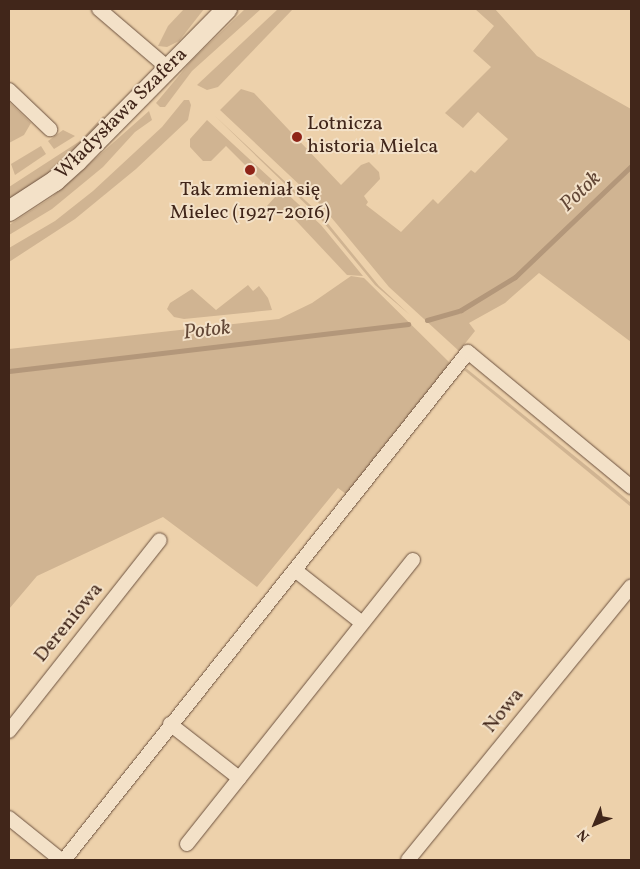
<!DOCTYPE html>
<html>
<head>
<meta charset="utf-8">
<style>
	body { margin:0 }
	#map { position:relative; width:640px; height:869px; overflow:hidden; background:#edd1ab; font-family:Vollkorn,serif }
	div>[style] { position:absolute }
	.green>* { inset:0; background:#d0b492 }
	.stream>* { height:5px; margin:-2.5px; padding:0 2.5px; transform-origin:2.5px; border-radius:2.5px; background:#b3977a }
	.roads { filter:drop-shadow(0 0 1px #6c513e) drop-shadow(0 0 1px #6c513e) }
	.street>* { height:14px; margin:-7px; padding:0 7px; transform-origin:7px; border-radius:7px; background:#f3e1c8 }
	.secondary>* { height:20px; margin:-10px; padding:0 10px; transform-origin:10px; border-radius:10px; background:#f3e1c8 }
	.dots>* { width:14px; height:14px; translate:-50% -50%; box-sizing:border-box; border:2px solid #f3e1c8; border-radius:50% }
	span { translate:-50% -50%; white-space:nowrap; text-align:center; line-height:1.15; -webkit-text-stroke:4px #f3e1c8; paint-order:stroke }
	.street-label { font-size:20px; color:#41261a }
	.poi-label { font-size:20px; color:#41261a }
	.left { translate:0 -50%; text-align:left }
	.water-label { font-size:21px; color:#634837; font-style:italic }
	.frame { position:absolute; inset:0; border:10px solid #41261a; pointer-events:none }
	.north { position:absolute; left:570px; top:799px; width:50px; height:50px; -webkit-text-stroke:4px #f3e1c8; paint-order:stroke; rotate:225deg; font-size:14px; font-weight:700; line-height:20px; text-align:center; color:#41261a }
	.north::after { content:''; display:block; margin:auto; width:18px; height:22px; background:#41261a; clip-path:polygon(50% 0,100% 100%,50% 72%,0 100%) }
</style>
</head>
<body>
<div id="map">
	<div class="green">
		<i style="clip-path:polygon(184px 9px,204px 9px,179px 41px,167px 47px,158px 46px,168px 26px)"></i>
		<i style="clip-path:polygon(245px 9px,261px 9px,192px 71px,165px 107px,160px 107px,156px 103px,192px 60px)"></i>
		<i style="clip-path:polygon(278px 9px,293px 9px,218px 87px,207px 90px,197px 85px)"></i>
		<i style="clip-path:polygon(475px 9px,495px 9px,537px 56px,631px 109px,631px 342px,539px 273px,505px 303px,469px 323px,475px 331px,459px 351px,389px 287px,321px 205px,220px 110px,241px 89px,254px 93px,341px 185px,361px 165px,369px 162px,379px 172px,380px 179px,364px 196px,368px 202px,366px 205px,401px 232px,433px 199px,438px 204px,471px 170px,475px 173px,508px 139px,478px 112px,463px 128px,445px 113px,491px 67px,473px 51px,494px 26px)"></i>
		<i style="clip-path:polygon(184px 100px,189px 100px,191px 105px,188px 120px,136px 169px,75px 219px,9px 262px,9px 248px,55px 221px,93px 191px,162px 127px)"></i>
		<i style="clip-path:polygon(9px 102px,31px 123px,24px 135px,9px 143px)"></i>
		<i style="clip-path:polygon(149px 111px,152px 120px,135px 132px,103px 167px,52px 209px,9px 235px,9px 225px,52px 197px)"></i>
		<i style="clip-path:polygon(103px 116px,106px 118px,101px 125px,54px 169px,9px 201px,9px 187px,80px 141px)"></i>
		<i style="clip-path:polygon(215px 116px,321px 215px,379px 286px,410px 315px,375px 285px,319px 217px)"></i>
		<i style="clip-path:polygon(207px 120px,321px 225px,363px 276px,347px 275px,286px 210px,269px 217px,265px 215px,266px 207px,276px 196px,226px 146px,211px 161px,203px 161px,190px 147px,190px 139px)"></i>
		<i style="clip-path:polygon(63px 130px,75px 136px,54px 149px,48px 141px)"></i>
		<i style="clip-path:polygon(41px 146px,46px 154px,15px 175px,11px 164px)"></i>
		<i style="clip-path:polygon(351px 276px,364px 278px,450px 363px,346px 494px,338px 488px,257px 587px,163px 517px,37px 576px,9px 609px,9px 349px,279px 319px,312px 303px)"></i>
		<i style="clip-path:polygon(248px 285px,253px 291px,259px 286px,268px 298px,272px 310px,184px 319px,174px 317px,167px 309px,170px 303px,192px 289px,216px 310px)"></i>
		<i style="clip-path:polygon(467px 369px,598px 475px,631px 503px,631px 507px,464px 370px)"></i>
	</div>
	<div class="stream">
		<i style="left:427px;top:320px;width:35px;rotate:-16deg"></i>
		<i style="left:461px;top:310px;width:63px;rotate:-31.4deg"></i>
		<i style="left:515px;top:277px;width:161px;rotate:-43.7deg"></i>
		<i style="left:9px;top:371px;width:402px;rotate:-6.7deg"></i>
	</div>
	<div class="roads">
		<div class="street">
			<i style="left:99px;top:9px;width:92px;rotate:40.6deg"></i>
			<i style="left:9px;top:90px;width:57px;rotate:43.6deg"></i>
			<i style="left:295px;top:570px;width:85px;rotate:38.3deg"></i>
			<i style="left:170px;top:724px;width:88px;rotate:38deg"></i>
			<i style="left:9px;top:731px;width:243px;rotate:-51.7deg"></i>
			<i style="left:9px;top:818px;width:67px;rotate:38.9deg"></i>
			<i style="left:187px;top:844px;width:363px;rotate:-51.5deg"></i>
			<i style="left:64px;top:860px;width:649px;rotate:-51.51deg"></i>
			<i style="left:468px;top:352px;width:212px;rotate:39.6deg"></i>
			<i style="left:408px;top:860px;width:353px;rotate:-50.8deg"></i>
		</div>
		<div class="secondary">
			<i style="left:9px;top:211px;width:55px;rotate:-33.1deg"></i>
			<i style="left:55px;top:181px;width:30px;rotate:-42deg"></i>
			<i style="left:77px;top:161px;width:214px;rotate:-45.4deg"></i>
		</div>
	</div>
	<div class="dots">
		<i style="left:297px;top:137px;background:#8f2418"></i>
		<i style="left:250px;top:170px;background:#8f2418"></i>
	</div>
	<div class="street-label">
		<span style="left:122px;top:114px;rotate:-45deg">Władysława Szafera</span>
		<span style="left:69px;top:623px;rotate:-51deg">Dereniowa</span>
		<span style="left:504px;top:711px;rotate:-51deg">Nowa</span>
	</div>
	<div class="poi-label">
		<span class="left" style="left:307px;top:136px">Lotnicza<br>historia Mielca</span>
		<span style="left:250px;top:202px">Tak zmieniał się<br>Mielec (1927-2016)</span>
	</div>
	<div class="water-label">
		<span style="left:581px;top:192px;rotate:-44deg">Potok</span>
		<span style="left:207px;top:331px;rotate:-7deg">Potok</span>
	</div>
	<div class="frame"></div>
	<div class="north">N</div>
</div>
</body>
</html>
